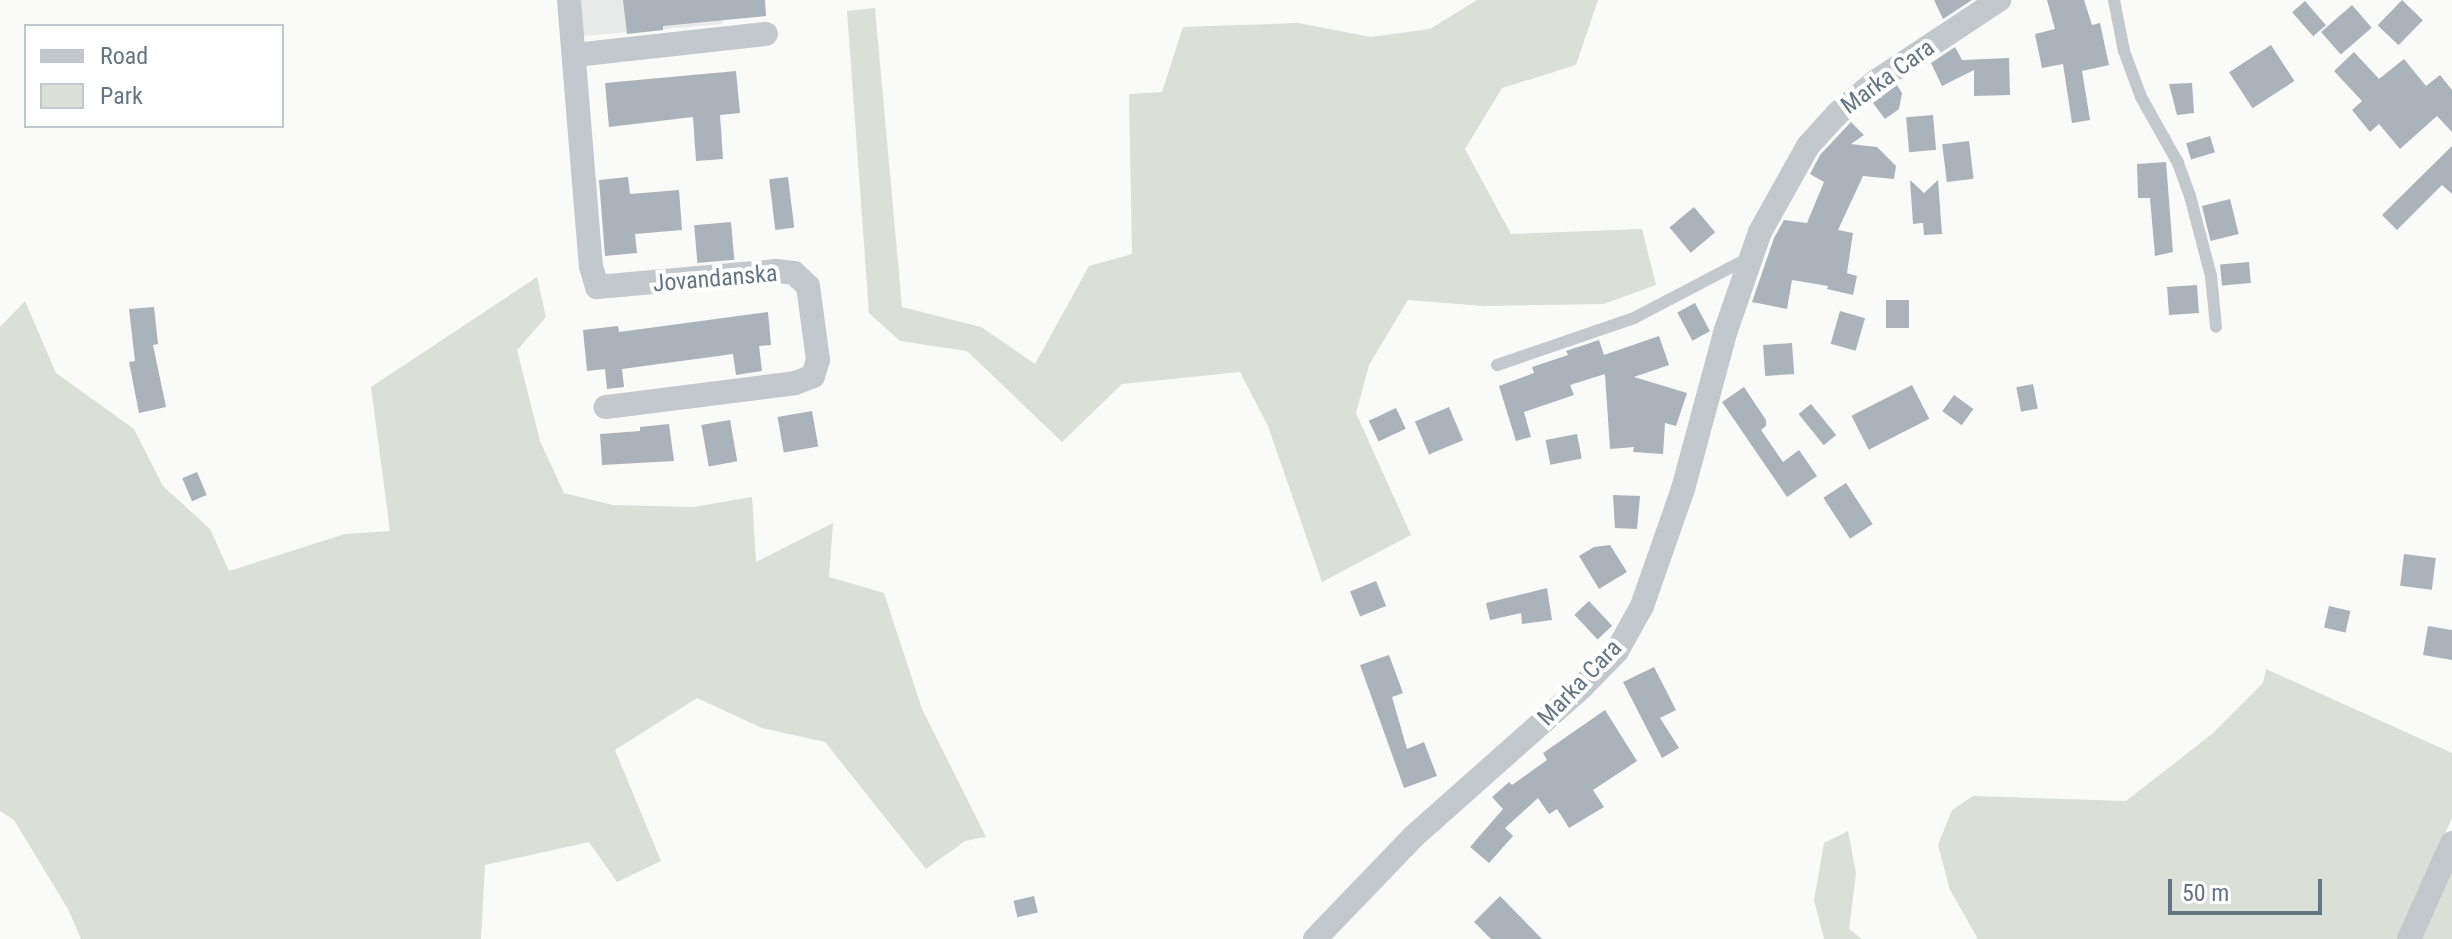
<!DOCTYPE html>
<html>
<head>
<meta charset="utf-8">
<style>
	body { margin:0 }
	#map { position:relative; width:2452px; height:939px; overflow:hidden; background:#fafaf8; font-family:"Roboto Condensed",sans-serif }
	div>[style] { position:absolute }
	.built>* { inset:0; background:#e8e9e9 }
	.green>* { inset:0; background:#dadfd7 }
	.building>* { inset:0; background:#aab3b9; transform-origin:0 0 }
	.lane>* { height:12px; margin:-6px; padding:0 6px; transform-origin:6px; border-radius:6px; background:#c3c8cc }
	.street>* { height:24px; margin:-12px; padding:0 12px; transform-origin:12px; border-radius:12px; background:#c3c8cc }
	span { translate:-50% -50%; white-space:nowrap; text-align:center; line-height:1.15; -webkit-text-stroke:8px #fff; paint-order:stroke }
	.street-label { font-size:24px; color:#657683 }
	.legend { position:absolute; left:24px; top:24px; width:260px; height:104px; box-sizing:border-box; background:#fff; border:2px solid #c1c8cd; margin:0; padding:10px 14px; list-style:none; font-size:24px; color:#657683 }
	.legend li { display:flex; align-items:center; gap:16px; height:40px }
	.legend b { width:40px; border:2px solid #c1c8cd }
	.scale { position:absolute; left:2168px; top:879px; width:154px; height:36px; box-sizing:border-box; border:4px solid #657683; border-top:0; padding-left:10px; font-size:24px; line-height:28px; white-space:nowrap; color:#657683; -webkit-text-stroke:6px #fff; paint-order:stroke }
</style>
</head>
<body>
<div id="map">
	<div class="built">
		<i style="clip-path:polygon(579px 0,721px 0,723px 24px,583px 36px)"></i>
	</div>
	<div class="green">
		<i style="clip-path:polygon(1477px 0,1598px 0,1576px 65px,1502px 88px,1465px 149px,1511px 234px,1642px 229px,1656px 285px,1604px 304px,1484px 306px,1408px 300px,1369px 365px,1356px 413px,1411px 535px,1322px 582px,1268px 426px,1240px 372px,1122px 384px,1062px 442px,967px 351px,900px 341px,869px 313px,847px 11px,875px 8px,902px 307px,981px 327px,1035px 364px,1089px 266px,1132px 254px,1129px 94px,1162px 92px,1183px 27px,1298px 23px,1371px 37px,1430px 29px)"></i>
		<i style="clip-path:polygon(537px 277px,546px 317px,517px 350px,540px 441px,564px 493px,613px 505px,693px 507px,752px 497px,756px 562px,833px 523px,829px 577px,884px 593px,922px 709px,986px 837px,965px 841px,926px 869px,825px 742px,762px 728px,697px 698px,615px 750px,661px 861px,617px 882px,589px 842px,485px 865px,481px 939px,81px 939px,68px 909px,14px 820px,0 811px,0 327px,25px 301px,56px 373px,134px 429px,163px 486px,210px 529px,229px 571px,345px 534px,390px 531px,371px 387px)"></i>
		<i style="clip-path:polygon(2266px 669px,2452px 753px,2452px 818px,2399px 939px,1978px 939px,1950px 890px,1938px 845px,1952px 810px,1973px 796px,2126px 801px,2212px 734px,2263px 683px)"></i>
		<i style="clip-path:polygon(1848px 831px,1856px 873px,1849px 929px,1862px 939px,1824px 939px,1814px 900px,1824px 843px)"></i>
		<i style="clip-path:polygon(2452px 864px,2452px 939px,2419px 939px)"></i>
	</div>
	<div class="building">
		<i style="clip-path:polygon(623px 0,765px 0,766px 16px,663px 26px,663px 30px,627px 34px)"></i>
		<i style="clip-path:polygon(1934px 0,1972px 0,1943px 19px)"></i>
		<i style="clip-path:polygon(2047px 0,2084px 0,2092px 25px,2100px 23px,2109px 65px,2082px 71px,2090px 120px,2072px 123px,2063px 64px,2042px 68px,2035px 34px,2055px 29px)"></i>
		<i style="left:2402px;top:0;width:29px;height:35px;rotate:44deg"></i>
		<i style="left:2305px;top:1px;width:32px;height:17px;rotate:49deg"></i>
		<i style="left:2352px;top:5px;width:30px;height:41px;rotate:49deg"></i>
		<i style="left:2271px;top:45px;width:43px;height:50px;rotate:57deg"></i>
		<i style="clip-path:polygon(1955px 47px,1962px 60px,2009px 58px,2010px 95px,1974px 96px,1974px 70px,1942px 86px,1931px 63px)"></i>
		<i style="clip-path:polygon(2354px 52px,2379px 79px,2404px 59px,2426px 86px,2440px 75px,2452px 90px,2452px 132px,2437px 116px,2400px 149px,2379px 124px,2370px 132px,2352px 110px,2362px 101px,2334px 71px)"></i>
		<i style="clip-path:polygon(736px 71px,740px 113px,720px 115px,723px 159px,696px 161px,693px 117px,609px 127px,605px 83px)"></i>
		<i style="clip-path:polygon(2192px 83px,2194px 113px,2177px 115px,2169px 84px)"></i>
		<i style="clip-path:polygon(1897px 85px,1902px 93px,1899px 109px,1885px 119px,1873px 103px)"></i>
		<i style="left:1933px;top:115px;width:35px;height:27px;rotate:85deg"></i>
		<i style="clip-path:polygon(1851px 122px,1864px 135px,1851px 144px,1877px 147px,1896px 166px,1894px 179px,1863px 176px,1838px 230px,1853px 233px,1847px 273px,1857px 276px,1853px 295px,1827px 289px,1828px 286px,1792px 280px,1787px 309px,1752px 302px,1774px 238px,1784px 220px,1807px 223px,1824px 182px,1810px 174px,1820px 155px)"></i>
		<i style="left:2210px;top:136px;width:17px;height:25px;rotate:73deg"></i>
		<i style="left:1969px;top:141px;width:38px;height:27px;rotate:83deg"></i>
		<i style="clip-path:polygon(2452px 146px,2452px 194px,2442px 185px,2397px 230px,2382px 215px)"></i>
		<i style="clip-path:polygon(2166px 162px,2173px 252px,2155px 256px,2150px 198px,2138px 198px,2137px 164px)"></i>
		<i style="clip-path:polygon(628px 177px,630px 194px,679px 190px,682px 230px,635px 234px,637px 253px,605px 256px,599px 180px)"></i>
		<i style="left:788px;top:177px;width:51px;height:19px;rotate:83deg"></i>
		<i style="clip-path:polygon(1910px 180px,1924px 193px,1938px 180px,1942px 234px,1924px 235px,1923px 223px,1913px 224px)"></i>
		<i style="left:2230px;top:199px;width:36px;height:29px;rotate:76deg"></i>
		<i style="left:1694px;top:207px;width:33px;height:32px;rotate:50deg"></i>
		<i style="left:731px;top:222px;width:38px;height:37px;rotate:85deg"></i>
		<i style="left:2249px;top:262px;width:21px;height:29px;rotate:85deg"></i>
		<i style="left:2197px;top:285px;width:28px;height:30px;rotate:86deg"></i>
		<i style="left:1886px;top:300px;width:23px;height:28px"></i>
		<i style="left:1695px;top:303px;width:32px;height:20px;rotate:62deg"></i>
		<i style="clip-path:polygon(154px 307px,158px 344px,153px 345px,166px 407px,139px 413px,129px 362px,135px 361px,129px 309px)"></i>
		<i style="left:1840px;top:311px;width:26px;height:34px;rotate:16deg"></i>
		<i style="clip-path:polygon(768px 312px,771px 345px,759px 346px,762px 371px,736px 375px,733px 354px,622px 369px,624px 387px,607px 389px,605px 369px,587px 371px,583px 330px,618px 326px,619px 332px)"></i>
		<i style="clip-path:polygon(1659px 336px,1669px 365px,1634px 377px,1687px 393px,1676px 426px,1665px 423px,1663px 454px,1633px 452px,1634px 447px,1610px 449px,1605px 374px,1570px 385px,1574px 395px,1524px 412px,1531px 437px,1516px 441px,1499px 386px,1534px 373px,1532px 367px,1568px 355px,1566px 351px,1599px 340px,1604px 355px)"></i>
		<i style="left:1792px;top:343px;width:31px;height:29px;rotate:86deg"></i>
		<i style="left:2033px;top:384px;width:25px;height:17px;rotate:79deg"></i>
		<i style="left:1912px;top:385px;width:38px;height:68px;rotate:63deg"></i>
		<i style="clip-path:polygon(1744px 387px,1766px 420px,1766px 426px,1761px 430px,1783px 462px,1799px 450px,1817px 476px,1787px 497px,1722px 402px)"></i>
		<i style="left:1954px;top:395px;width:24px;height:20px;rotate:36deg"></i>
		<i style="left:1811px;top:404px;width:40px;height:16px;rotate:51deg"></i>
		<i style="left:1449px;top:407px;width:36px;height:37px;rotate:67deg"></i>
		<i style="left:1396px;top:408px;width:23px;height:30px;rotate:65deg"></i>
		<i style="left:812px;top:411px;width:36px;height:35px;rotate:80deg"></i>
		<i style="left:730px;top:420px;width:42px;height:29px;rotate:80deg"></i>
		<i style="clip-path:polygon(669px 424px,674px 461px,602px 465px,600px 434px,640px 431px,640px 427px)"></i>
		<i style="left:1577px;top:434px;width:25px;height:32px;rotate:79deg"></i>
		<i style="left:197px;top:472px;width:25px;height:16px;rotate:67deg"></i>
		<i style="left:1846px;top:483px;width:49px;height:27px;rotate:57deg"></i>
		<i style="clip-path:polygon(1613px 495px,1640px 496px,1637px 529px,1615px 528px)"></i>
		<i style="clip-path:polygon(1610px 545px,1627px 572px,1599px 589px,1579px 556px,1594px 547px)"></i>
		<i style="left:2404px;top:554px;width:32px;height:32px;rotate:7deg"></i>
		<i style="left:1376px;top:581px;width:27px;height:28px;rotate:68deg"></i>
		<i style="clip-path:polygon(1547px 588px,1552px 620px,1522px 624px,1521px 613px,1490px 620px,1486px 603px)"></i>
		<i style="left:1589px;top:601px;width:34px;height:20px;rotate:47deg"></i>
		<i style="left:2329px;top:606px;width:22px;height:22px;rotate:13deg"></i>
		<i style="clip-path:polygon(2428px 626px,2452px 630px,2452px 660px,2423px 655px)"></i>
		<i style="clip-path:polygon(1389px 655px,1403px 693px,1392px 697px,1407px 749px,1424px 742px,1437px 776px,1404px 788px,1360px 665px)"></i>
		<i style="clip-path:polygon(1654px 667px,1676px 710px,1660px 718px,1679px 748px,1662px 758px,1623px 682px)"></i>
		<i style="clip-path:polygon(1605px 710px,1637px 761px,1593px 790px,1604px 807px,1569px 828px,1557px 809px,1549px 814px,1538px 798px,1505px 828px,1513px 836px,1489px 863px,1470px 847px,1503px 809px,1492px 797px,1509px 782px,1512px 785px,1547px 760px,1543px 753px)"></i>
		<i style="left:1034px;top:896px;width:17px;height:21px;rotate:77deg"></i>
		<i style="clip-path:polygon(1500px 896px,1542px 939px,1491px 939px,1474px 922px)"></i>
	</div>
	<div class="lane">
		<i style="left:2114px;top:0;width:52px;rotate:78.9deg"></i>
		<i style="left:2124px;top:51px;width:49px;rotate:69.7deg"></i>
		<i style="left:2141px;top:97px;width:76px;rotate:60.7deg"></i>
		<i style="left:2178px;top:163px;width:35px;rotate:70deg"></i>
		<i style="left:2190px;top:196px;width:83px;rotate:75.3deg"></i>
		<i style="left:2211px;top:276px;width:51px;rotate:84.4deg"></i>
		<i style="left:1497px;top:365px;width:145px;rotate:-18.9deg"></i>
		<i style="left:1634px;top:318px;width:130px;rotate:-27.6deg"></i>
	</div>
	<div class="street">
		<i style="left:569px;top:0;width:267px;rotate:85.3deg"></i>
		<i style="left:591px;top:266px;width:22px;rotate:74deg"></i>
		<i style="left:597px;top:287px;width:180px;rotate:-5.1deg"></i>
		<i style="left:776px;top:271px;width:18px;rotate:6deg"></i>
		<i style="left:794px;top:273px;width:19px;rotate:43deg"></i>
		<i style="left:808px;top:286px;width:75px;rotate:82.3deg"></i>
		<i style="left:818px;top:360px;width:17px;rotate:107deg"></i>
		<i style="left:813px;top:376px;width:18px;rotate:158deg"></i>
		<i style="left:796px;top:383px;width:192px;rotate:172.8deg"></i>
		<i style="left:575px;top:55px;width:192px;rotate:-6.3deg"></i>
		<i style="left:1315px;top:939px;width:141px;rotate:-46.1deg"></i>
		<i style="left:1413px;top:837px;width:226px;rotate:-41.6deg"></i>
		<i style="left:1582px;top:687px;width:50px;rotate:-45.8deg"></i>
		<i style="left:1617px;top:651px;width:51px;rotate:-60.9deg"></i>
		<i style="left:1642px;top:606px;width:124px;rotate:-70.7deg"></i>
		<i style="left:1683px;top:489px;width:165px;rotate:-74.9deg"></i>
		<i style="left:1726px;top:330px;width:104px;rotate:-70.9deg"></i>
		<i style="left:1760px;top:232px;width:98px;rotate:-60.8deg"></i>
		<i style="left:1808px;top:146px;width:43px;rotate:-47.8deg"></i>
		<i style="left:1837px;top:114px;width:50px;rotate:-40.1deg"></i>
		<i style="left:1875px;top:82px;width:149px;rotate:-33.5deg"></i>
		<i style="left:2409px;top:939px;width:105px;rotate:-65.9deg"></i>
	</div>
	<div class="street-label">
		<span style="left:1888px;top:77px;rotate:-36deg">Marka Cara</span>
		<span style="left:715px;top:279px;rotate:-5deg">Jovandanska</span>
		<span style="left:1580px;top:683px;rotate:-46deg">Marka Cara</span>
	</div>
	<ul class="legend">
	<li><b style="height:10px;background:#c3c8cc"></b>Road</li>
	<li><b style="height:22px;background:#dadfd7"></b>Park</li>
	</ul>
	<div class="scale">50 m</div>
</div>
</body>
</html>
